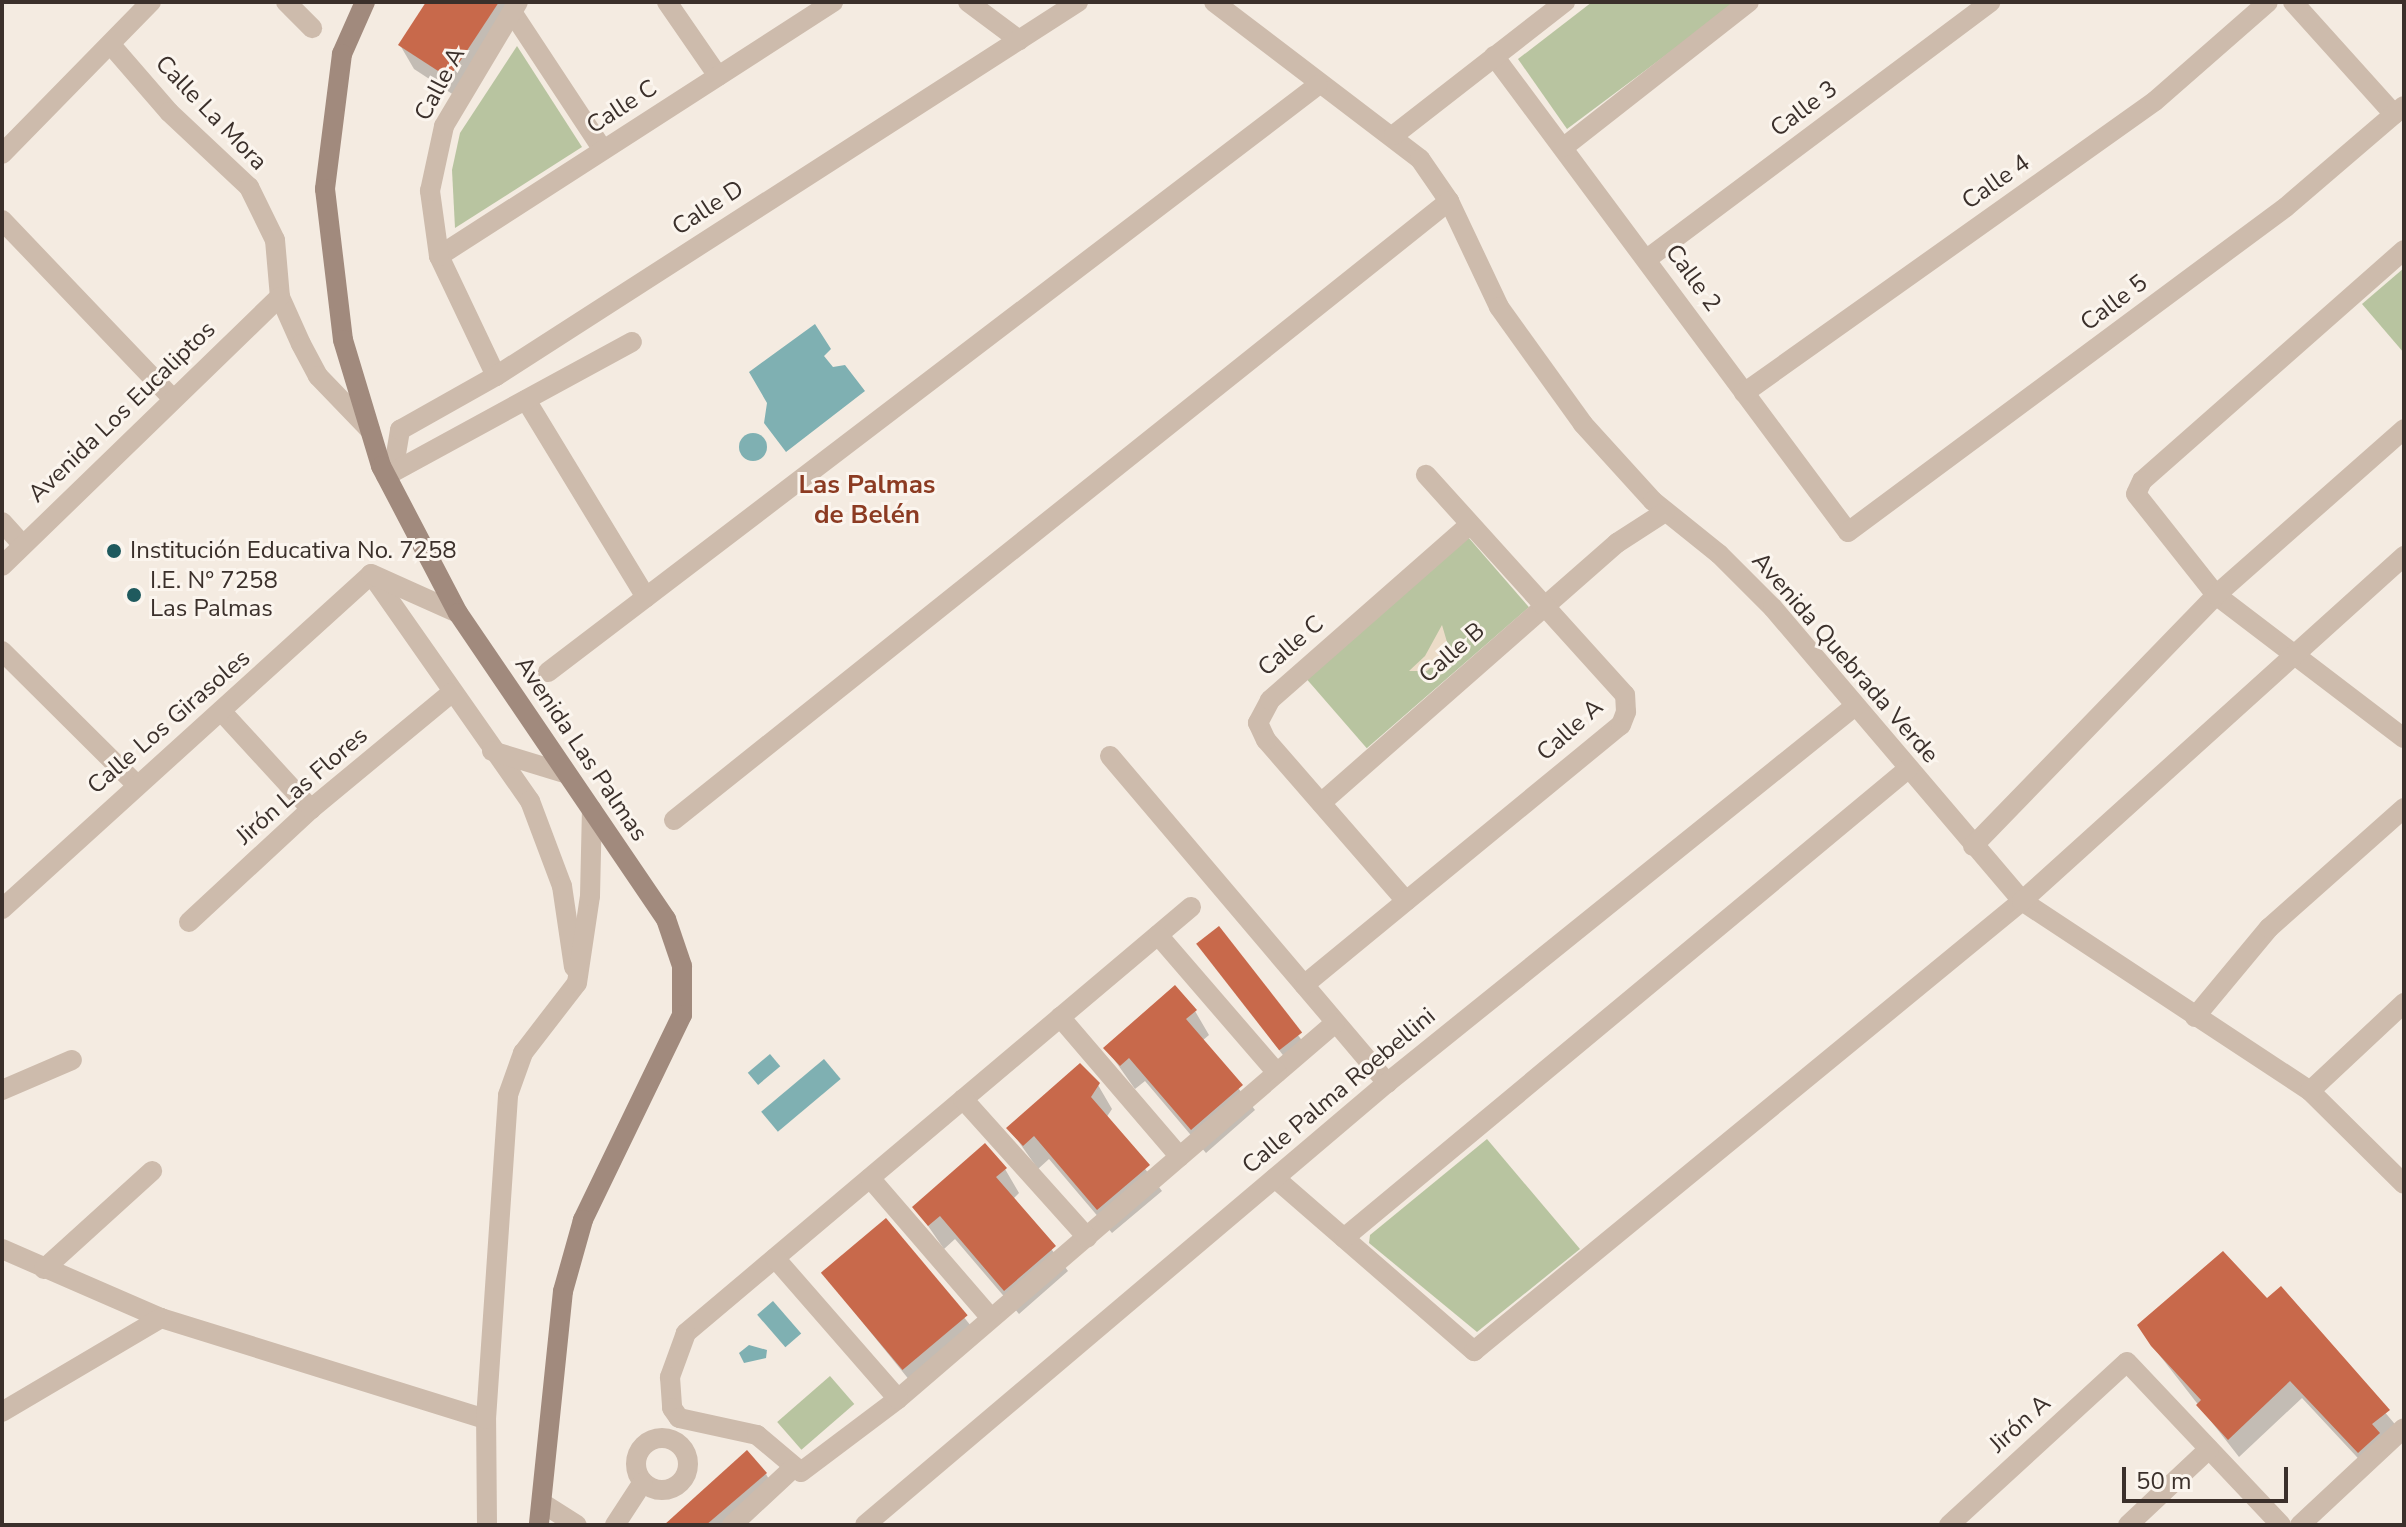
<!DOCTYPE html>
<html>
<head>
<meta charset="utf-8">
<style>
	body { margin:0 }
	#map { position:relative; width:2406px; height:1527px; overflow:hidden; background:#f4ebe1; font-family:"Nunito Sans",sans-serif }
	div>[style] { position:absolute }
	.green>* { inset:0; background:#b8c4a0; transform-origin:0 0 }
	.plaza>* { inset:0; background:#ecdcc8 }
	.water>* { inset:0; background:#7fb0b2; transform-origin:0 0 }
	.round { border-radius:50% }
	.shadow>* { inset:0; background:#0003; transform-origin:0 0 }
	.building>* { inset:0; background:#c8694b; transform-origin:0 0 }
	.minor>* { height:20px; margin:-10px; padding:0 10px; transform-origin:10px; border-radius:10px; background:#cdbbac }
	.minor>.ring { margin:-10px; padding:0; box-sizing:content-box; background:none; border:20px solid #cdbbac; border-radius:50% }
	.secondary>* { height:20px; margin:-10px; padding:0 10px; transform-origin:10px; border-radius:10px; background:#a18a7d }
	.dots>* { width:22px; height:22px; translate:-50% -50%; box-sizing:border-box; border:4px solid #fbf5ee; border-radius:50% }
	span { translate:-50% -50%; white-space:nowrap; text-align:center; line-height:1.15; -webkit-text-stroke:6px #fbf5ee; paint-order:stroke }
	.street-label { font-size:24px; color:#3b302b }
	.poi-label { font-size:24px; color:#3b302b }
	.left { translate:0 -50%; text-align:left }
	.neighbourhood-label { font-size:26px; color:#8c3b22; font-weight:700 }
	.frame { position:absolute; inset:0; border:4px solid #3b302b; pointer-events:none }
	.scale { position:absolute; left:2122px; top:1467px; width:166px; height:36px; box-sizing:border-box; border:4px solid #3b302b; border-top:0; padding-left:10px; font-size:24px; line-height:28px; white-space:nowrap; color:#3b302b; -webkit-text-stroke:6px #fbf5ee; paint-order:stroke }
</style>
</head>
<body>
<div id="map">
	<div class="green">
		<i style="clip-path:polygon(1592px 2px,1737px 2px,1567px 129px,1518px 59px)"></i>
		<i style="clip-path:polygon(517px 46px,582px 147px,455px 228px,452px 170px,460px 133px)"></i>
		<i style="clip-path:polygon(2404px 268px,2404px 353px,2362px 304px)"></i>
		<i style="left:1468px;top:537px;width:93px;height:215px;rotate:49deg"></i>
		<i style="clip-path:polygon(1487px 1139px,1580px 1249px,1477px 1332px,1369px 1243px,1370px 1235px)"></i>
		<i style="left:830px;top:1376px;width:37px;height:70px;rotate:49deg"></i>
	</div>
	<div class="plaza">
		<i style="clip-path:polygon(1442px 625px,1447px 642px,1443px 655px,1427px 671px,1409px 671px,1425px 656px)"></i>
	</div>
	<div class="water">
		<i style="clip-path:polygon(815px 324px,831px 349px,824px 356px,833px 367px,845px 365px,865px 391px,786px 452px,764px 423px,767px 403px,749px 372px)"></i>
		<i class="round" style="left:739px;top:433px;width:28px;height:28px"></i>
		<i style="left:770px;top:1054px;width:16px;height:29px;rotate:50deg"></i>
		<i style="left:824px;top:1059px;width:26px;height:82px;rotate:50deg"></i>
		<i style="left:773px;top:1301px;width:43px;height:21px;rotate:49deg"></i>
		<i style="clip-path:polygon(749px 1345px,767px 1350px,766px 1358px,744px 1363px,739px 1353px)"></i>
	</div>
	<div class="shadow">
		<i style="clip-path:polygon(428px 2px,528px 2px,463px 101px,414px 69px,400px 45px)"></i>
		<i style="left:1218px;top:929px;width:155px;height:24px;rotate:53deg"></i>
		<i style="clip-path:polygon(1195px 1011px,1209px 1035px,1202px 1041px,1255px 1110px,1206px 1153px,1145px 1081px,1135px 1089px,1106px 1048px)"></i>
		<i style="clip-path:polygon(1098px 1085px,1112px 1109px,1106px 1118px,1162px 1191px,1112px 1233px,1049px 1159px,1038px 1169px,1009px 1128px)"></i>
		<i style="clip-path:polygon(1005px 1169px,1019px 1193px,1013px 1199px,1068px 1271px,1019px 1314px,955px 1239px,944px 1249px,915px 1207px)"></i>
		<i style="left:886px;top:1221px;width:145px;height:82px;rotate:51deg"></i>
		<i style="clip-path:polygon(2281px 1289px,2399px 1429px,2369px 1470px,2302px 1398px,2239px 1457px,2150px 1343px,2267px 1301px)"></i>
		<i style="clip-path:polygon(766px 1474px,776px 1492px,737px 1525px,667px 1525px)"></i>
	</div>
	<div class="building">
		<i style="clip-path:polygon(426px 2px,499px 2px,449px 78px,398px 45px)"></i>
		<i style="left:1219px;top:926px;width:135px;height:29px;rotate:52deg"></i>
		<i style="clip-path:polygon(1175px 985px,1197px 1010px,1186px 1019px,1243px 1085px,1191px 1130px,1129px 1058px,1120px 1066px,1103px 1048px)"></i>
		<i style="clip-path:polygon(1080px 1063px,1100px 1083px,1091px 1097px,1150px 1165px,1097px 1210px,1034px 1136px,1023px 1146px,1006px 1128px)"></i>
		<i style="clip-path:polygon(985px 1143px,1007px 1168px,996px 1177px,1056px 1246px,1004px 1291px,940px 1216px,928px 1226px,912px 1207px)"></i>
		<i style="left:886px;top:1218px;width:127px;height:85px;rotate:50deg"></i>
		<i style="clip-path:polygon(2223px 1251px,2267px 1298px,2281px 1286px,2390px 1410px,2372px 1424px,2380px 1433px,2358px 1453px,2290px 1381px,2228px 1440px,2196px 1405px,2201px 1400px,2151px 1346px,2137px 1325px)"></i>
		<i style="clip-path:polygon(747px 1450px,767px 1473px,706px 1525px,664px 1525px)"></i>
	</div>
	<div class="minor">
		<i style="left:286px;top:2px;width:37px;rotate:45deg"></i>
		<i style="left:667px;top:2px;width:90px;rotate:55.4deg"></i>
		<i style="left:968px;top:2px;width:64px;rotate:36.7deg"></i>
		<i style="left:1214px;top:2px;width:259px;rotate:37.3deg"></i>
		<i style="left:1420px;top:159px;width:51px;rotate:55.4deg"></i>
		<i style="left:1449px;top:201px;width:117px;rotate:64.7deg"></i>
		<i style="left:1499px;top:307px;width:144px;rotate:54.3deg"></i>
		<i style="left:1583px;top:424px;width:104px;rotate:47.7deg"></i>
		<i style="left:1653px;top:501px;width:85px;rotate:38.8deg"></i>
		<i style="left:1719px;top:554px;width:76px;rotate:45deg"></i>
		<i style="left:1773px;top:608px;width:385px;rotate:49.6deg"></i>
		<i style="left:2022px;top:901px;width:345px;rotate:33.4deg"></i>
		<i style="left:2310px;top:1091px;width:132px;rotate:44.7deg"></i>
		<i style="left:2293px;top:2px;width:151px;rotate:48deg"></i>
		<i style="left:512px;top:12px;width:165px;rotate:56.6deg"></i>
		<i style="left:111px;top:45px;width:89px;rotate:49.1deg"></i>
		<i style="left:169px;top:112px;width:110px;rotate:43.2deg"></i>
		<i style="left:249px;top:187px;width:59px;rotate:63.9deg"></i>
		<i style="left:275px;top:240px;width:57px;rotate:85deg"></i>
		<i style="left:280px;top:297px;width:51px;rotate:65.9deg"></i>
		<i style="left:301px;top:344px;width:36px;rotate:62deg"></i>
		<i style="left:318px;top:376px;width:75px;rotate:46.1deg"></i>
		<i style="left:1494px;top:56px;width:593px;rotate:53.36deg"></i>
		<i style="left:1848px;top:532px;width:545px;rotate:-36.58deg"></i>
		<i style="left:2286px;top:207px;width:155px;rotate:-40.6deg"></i>
		<i style="left:1394px;top:135px;width:217px;rotate:-37.9deg"></i>
		<i style="left:1564px;top:147px;width:235px;rotate:-38.1deg"></i>
		<i style="left:2px;top:154px;width:213px;rotate:-45.6deg"></i>
		<i style="left:2px;top:220px;width:246px;rotate:46.3deg"></i>
		<i style="left:2404px;top:250px;width:349px;rotate:138.6deg"></i>
		<i style="left:2142px;top:481px;width:14px;rotate:115deg"></i>
		<i style="left:2136px;top:494px;width:129px;rotate:51.6deg"></i>
		<i style="left:2216px;top:595px;width:236px;rotate:37.3deg"></i>
		<i style="left:439px;top:256px;width:469px;rotate:-32.8deg"></i>
		<i style="left:1647px;top:259px;width:429px;rotate:-36.8deg"></i>
		<i style="left:496px;top:376px;width:133px;rotate:-115.4deg"></i>
		<i style="left:439px;top:256px;width:66px;rotate:-97.9deg"></i>
		<i style="left:430px;top:191px;width:66px;rotate:-77.8deg"></i>
		<i style="left:444px;top:126px;width:144px;rotate:-59.2deg"></i>
		<i style="left:1744px;top:393px;width:504px;rotate:-35.39deg"></i>
		<i style="left:2155px;top:101px;width:150px;rotate:-41.2deg"></i>
		<i style="left:526px;top:400px;width:231px;rotate:58.7deg"></i>
		<i style="left:393px;top:472px;width:43px;rotate:-80.5deg"></i>
		<i style="left:400px;top:430px;width:110px;rotate:-29.4deg"></i>
		<i style="left:496px;top:376px;width:692px;rotate:-32.73deg"></i>
		<i style="left:386px;top:476px;width:280px;rotate:-28.6deg"></i>
		<i style="left:2px;top:522px;width:31px;rotate:48deg"></i>
		<i style="left:2px;top:566px;width:387px;rotate:-44.1deg"></i>
		<i style="left:371px;top:574px;width:277px;rotate:55deg"></i>
		<i style="left:530px;top:801px;width:91px;rotate:69.4deg"></i>
		<i style="left:562px;top:886px;width:82px;rotate:81.6deg"></i>
		<i style="left:2px;top:651px;width:190px;rotate:44.8deg"></i>
		<i style="left:548px;top:672px;width:968px;rotate:-37.32deg"></i>
		<i style="left:222px;top:712px;width:132px;rotate:47.5deg"></i>
		<i style="left:492px;top:751px;width:78px;rotate:17deg"></i>
		<i style="left:1110px;top:756px;width:429px;rotate:49.7deg"></i>
		<i style="left:1321px;top:803px;width:394px;rotate:-41.3deg"></i>
		<i style="left:1617px;top:543px;width:57px;rotate:-32.9deg"></i>
		<i style="left:674px;top:820px;width:992px;rotate:-38.61deg"></i>
		<i style="left:1973px;top:846px;width:349px;rotate:-45.9deg"></i>
		<i style="left:2216px;top:595px;width:251px;rotate:-41.4deg"></i>
		<i style="left:1406px;top:901px;width:213px;rotate:-131deg"></i>
		<i style="left:1266px;top:740px;width:19px;rotate:-115deg"></i>
		<i style="left:1258px;top:723px;width:26px;rotate:-62deg"></i>
		<i style="left:1270px;top:700px;width:266px;rotate:-41.3deg"></i>
		<i style="left:1191px;top:907px;width:661px;rotate:139.85deg"></i>
		<i style="left:686px;top:1333px;width:47px;rotate:110deg"></i>
		<i style="left:670px;top:1377px;width:31px;rotate:86deg"></i>
		<i style="left:672px;top:1408px;width:12px;rotate:55deg"></i>
		<i style="left:679px;top:1418px;width:80px;rotate:12.3deg"></i>
		<i style="left:757px;top:1435px;width:57px;rotate:40.1deg"></i>
		<i style="left:801px;top:1472px;width:121px;rotate:-37deg"></i>
		<i style="left:898px;top:1399px;width:576px;rotate:-40.71deg"></i>
		<i style="left:2px;top:909px;width:498px;rotate:-42.2deg"></i>
		<i style="left:371px;top:574px;width:95px;rotate:24.1deg"></i>
		<i style="left:189px;top:922px;width:166px;rotate:-42.8deg"></i>
		<i style="left:311px;top:809px;width:182px;rotate:-39.6deg"></i>
		<i style="left:1158px;top:935px;width:182px;rotate:49.2deg"></i>
		<i style="left:1304px;top:985px;width:410px;rotate:-39.4deg"></i>
		<i style="left:1621px;top:725px;width:14px;rotate:-69deg"></i>
		<i style="left:1626px;top:712px;width:17px;rotate:-93deg"></i>
		<i style="left:1625px;top:695px;width:297px;rotate:-132.1deg"></i>
		<i style="left:1060px;top:1017px;width:184px;rotate:49.4deg"></i>
		<i style="left:2195px;top:1017px;width:116px;rotate:-50.3deg"></i>
		<i style="left:2269px;top:928px;width:181px;rotate:-41.6deg"></i>
		<i style="left:2px;top:1090px;width:76px;rotate:-23.2deg"></i>
		<i style="left:2310px;top:1091px;width:129px;rotate:-43.1deg"></i>
		<i style="left:963px;top:1099px;width:186px;rotate:48.1deg"></i>
		<i style="left:870px;top:1178px;width:185px;rotate:49.2deg"></i>
		<i style="left:1275px;top:1178px;width:264px;rotate:41deg"></i>
		<i style="left:1474px;top:1351px;width:709px;rotate:-39.39deg"></i>
		<i style="left:2022px;top:901px;width:515px;rotate:-42.09deg"></i>
		<i style="left:1344px;top:1238px;width:734px;rotate:-39.75deg"></i>
		<i style="left:2px;top:1249px;width:173px;rotate:23.5deg"></i>
		<i style="left:161px;top:1318px;width:340px;rotate:17.3deg"></i>
		<i style="left:775px;top:1258px;width:187px;rotate:48.9deg"></i>
		<i style="left:44px;top:1269px;width:146px;rotate:-42.2deg"></i>
		<i style="left:2px;top:1412px;width:185px;rotate:-30.6deg"></i>
		<i class="ring" style="left:636px;top:1438px;width:32px;height:32px"></i>
		<i style="left:542px;top:1503px;width:41px;rotate:32.2deg"></i>
		<i style="left:487px;top:1525px;width:106px;rotate:-90.5deg"></i>
		<i style="left:486px;top:1419px;width:325px;rotate:-86.1deg"></i>
		<i style="left:508px;top:1095px;width:45px;rotate:-70.3deg"></i>
		<i style="left:523px;top:1053px;width:88px;rotate:-52.4deg"></i>
		<i style="left:577px;top:983px;width:88px;rotate:-81.5deg"></i>
		<i style="left:590px;top:896px;width:86px;rotate:-88.7deg"></i>
		<i style="left:615px;top:1525px;width:51px;rotate:-56.9deg"></i>
		<i style="left:732px;top:1525px;width:82px;rotate:-43deg"></i>
		<i style="left:865px;top:1525px;width:684px;rotate:-40.26deg"></i>
		<i style="left:1387px;top:1083px;width:601px;rotate:-38.85deg"></i>
		<i style="left:1949px;top:1525px;width:241px;rotate:-42.5deg"></i>
		<i style="left:2127px;top:1362px;width:224px;rotate:46.6deg"></i>
		<i style="left:2128px;top:1525px;width:111px;rotate:-43.2deg"></i>
		<i style="left:2300px;top:1525px;width:142px;rotate:-43deg"></i>
	</div>
	<div class="secondary">
		<i style="left:365px;top:2px;width:57px;rotate:113.9deg"></i>
		<i style="left:342px;top:54px;width:136px;rotate:97.2deg"></i>
		<i style="left:325px;top:189px;width:152px;rotate:83.2deg"></i>
		<i style="left:343px;top:340px;width:132px;rotate:73.2deg"></i>
		<i style="left:381px;top:466px;width:166px;rotate:62.4deg"></i>
		<i style="left:458px;top:613px;width:370px;rotate:55.8deg"></i>
		<i style="left:666px;top:919px;width:50px;rotate:71.2deg"></i>
		<i style="left:682px;top:966px;width:49px;rotate:90deg"></i>
		<i style="left:682px;top:1015px;width:228px;rotate:115.8deg"></i>
		<i style="left:583px;top:1220px;width:74px;rotate:105.7deg"></i>
		<i style="left:563px;top:1291px;width:235px;rotate:95.9deg"></i>
	</div>
	<div class="dots">
		<i style="left:114px;top:551px;background:#1f5a5e"></i>
		<i style="left:134px;top:595px;background:#1f5a5e"></i>
	</div>
	<div class="street-label">
		<span style="left:440px;top:84px;rotate:-62deg">Calle A</span>
		<span style="left:622px;top:107px;rotate:-33deg">Calle C</span>
		<span style="left:1804px;top:109px;rotate:-37deg">Calle 3</span>
		<span style="left:211px;top:113px;rotate:46deg">Calle La Mora</span>
		<span style="left:1996px;top:182px;rotate:-35deg">Calle 4</span>
		<span style="left:708px;top:208px;rotate:-33deg">Calle D</span>
		<span style="left:1693px;top:278px;rotate:54deg">Calle 2</span>
		<span style="left:2114px;top:303px;rotate:-37deg">Calle 5</span>
		<span style="left:122px;top:412px;rotate:-44deg">Avenida Los Eucaliptos</span>
		<span style="left:1291px;top:646px;rotate:-41deg">Calle C</span>
		<span style="left:1452px;top:653px;rotate:-41deg">Calle B</span>
		<span style="left:1845px;top:658px;rotate:49deg">Avenida Quebrada Verde</span>
		<span style="left:169px;top:722px;rotate:-41deg">Calle Los Girasoles</span>
		<span style="left:1570px;top:730px;rotate:-42deg">Calle A</span>
		<span style="left:581px;top:749px;rotate:56deg">Avenida Las Palmas</span>
		<span style="left:302px;top:786px;rotate:-41deg">Jirón Las Flores</span>
		<span style="left:1339px;top:1091px;rotate:-40deg">Calle Palma Roebellini</span>
		<span style="left:2020px;top:1424px;rotate:-42deg">Jirón A</span>
	</div>
	<div class="poi-label">
		<span class="left" style="left:130px;top:551px">Institución Educativa No. 7258</span>
		<span class="left" style="left:150px;top:595px">I.E. N° 7258<br>Las Palmas</span>
	</div>
	<div class="neighbourhood-label">
		<span style="left:867px;top:500px">Las Palmas<br>de Belén</span>
	</div>
	<div class="frame"></div>
	<div class="scale">50 m</div>
</div>
</body>
</html>
